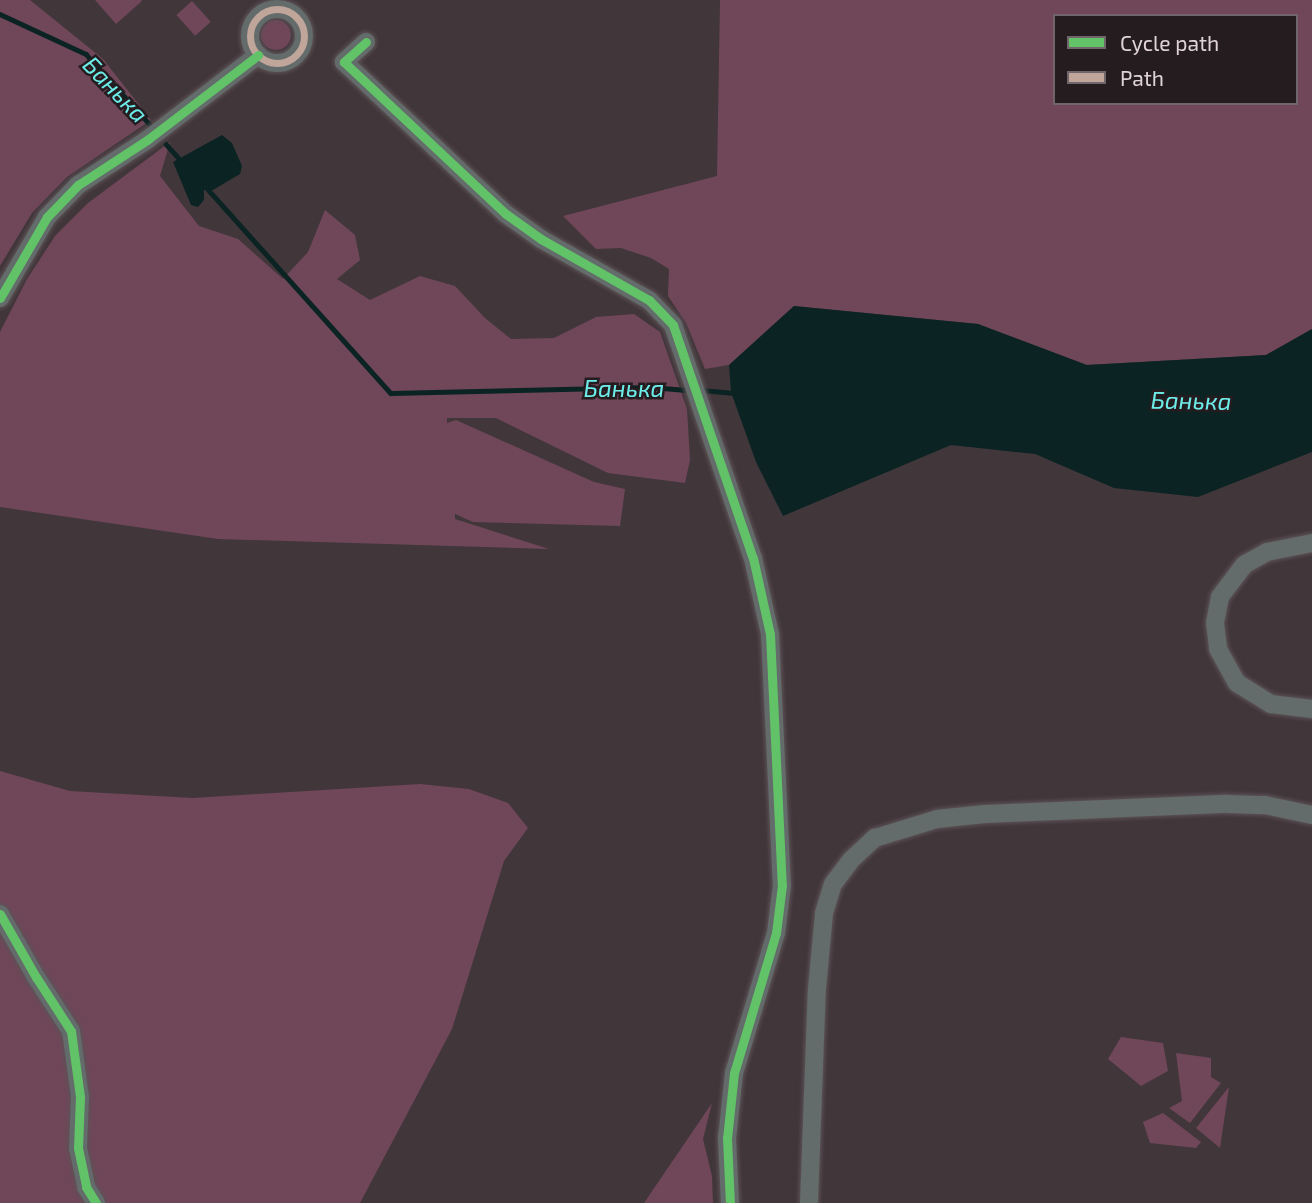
<!DOCTYPE html>
<html>
<head>
<meta charset="utf-8">
<style>
	body { margin:0 }
	#map { position:relative; width:1312px; height:1203px; overflow:hidden; background:#41363a; font-family:"Exo 2",sans-serif }
	div>[style] { position:absolute }
	.green>* { inset:0; background:#704759; transform-origin:0 0 }
	.round { border-radius:50% }
	.water>* { inset:0; background:#0b2423 }
	.stream>* { height:4.5px; margin:-2.25px; padding:0 2.25px; transform-origin:2.25px; border-radius:2.25px; background:#0b2423 }
	.roads { filter:drop-shadow(0 0 2px #5d5356) drop-shadow(0 0 2px #5d5356) }
	.minor>* { height:18px; margin:-9px; padding:0 9px; transform-origin:9px; border-radius:9px; background:#636b6b }
	.minor>.ring { margin:-9px; padding:0; box-sizing:content-box; background:none; border:18px solid #636b6b; border-radius:50% }
	.quiet>* { height:7px; margin-top:-3.5px; transform-origin:0; background:repeating-linear-gradient(90deg,#c0a59a 0 14px,transparent 0 21px) }
	.quiet>.ring { margin:-3.5px; padding:0; box-sizing:content-box; background:none; border:7px solid #c0a59a; border-radius:50% }
	.cycleway>* { height:9px; margin:-4.5px; padding:0 4.5px; transform-origin:4.5px; border-radius:4.5px; background:#61c268 }
	span { translate:-50% -50%; white-space:nowrap; text-align:center; line-height:1.15; -webkit-text-stroke:5px #251c20; paint-order:stroke }
	.water-label { font-size:24px; color:#6dede9; font-style:italic }
	.legend { position:absolute; left:1053px; top:14px; width:245px; height:91px; box-sizing:border-box; background:#251c20; border:2px solid #70656a; margin:0; padding:9px 12px; list-style:none; font-size:21px; color:#e0d3d8 }
	.legend li { display:flex; align-items:center; gap:14px; height:35px }
	.legend b { width:35px; border:2px solid #70656a }
</style>
</head>
<body>
<div id="map">
	<div class="green">
		<i style="clip-path:polygon(0 0,30px 0,103px 59px,151px 120px,67px 177px,32px 213px,0 266px)"></i>
		<i style="clip-path:polygon(95px 0,141px 0,142px 1px,116px 24px)"></i>
		<i style="clip-path:polygon(evenodd,720px 0,1312px 0,1312px 329px,1266px 355px,1086px 365px,978px 324px,794px 306px,729px 365px,705px 369px,686px 323px,668px 296px,669px 269px,651px 258px,621px 248px,596px 249px,563px 216px,717px 176px,720px 0,1055px 16px,1296px 16px,1296px 103px,1055px 103px,1055px 16px)"></i>
		<i style="left:192px;top:1px;width:28px;height:21px;rotate:48deg"></i>
		<i class="round" style="left:261px;top:20px;width:30px;height:30px"></i>
		<i style="clip-path:polygon(170px 142px,160px 176px,199px 226px,238px 239px,283px 279px,308px 252px,325px 210px,355px 235px,360px 260px,337px 279px,370px 300px,420px 276px,455px 286px,485px 318px,511px 339px,554px 338px,596px 317px,634px 314px,660px 332px,687px 409px,690px 460px,685px 483px,608px 473px,496px 418px,447px 418px,447px 423px,456px 420px,594px 482px,625px 489px,620px 526px,473px 522px,455px 514px,455px 519px,549px 549px,218px 539px,0 507px,0 332px,27px 279px,55px 236px,88px 203px)"></i>
		<i style="clip-path:polygon(0 771px,70px 791px,193px 798px,420px 784px,469px 789px,508px 803px,528px 828px,504px 861px,452px 1029px,360px 1203px,0 1203px)"></i>
		<i style="clip-path:polygon(1121px 1037px,1163px 1043px,1168px 1071px,1141px 1086px,1108px 1059px)"></i>
		<i style="clip-path:polygon(1176px 1053px,1211px 1058px,1211px 1077px,1221px 1083px,1190px 1123px,1169px 1108px,1182px 1101px)"></i>
		<i style="clip-path:polygon(1229px 1087px,1220px 1148px,1196px 1128px)"></i>
		<i style="clip-path:polygon(712px 1103px,703px 1139px,712px 1176px,713px 1203px,644px 1203px)"></i>
		<i style="clip-path:polygon(1163px 1113px,1201px 1142px,1196px 1148px,1150px 1143px,1143px 1122px)"></i>
	</div>
	<div class="water">
		<i style="clip-path:polygon(222px 135px,232px 143px,242px 166px,240px 174px,213px 190px,204px 190px,204px 200px,198px 207px,191px 205px,173px 162px)"></i>
		<i style="clip-path:polygon(794px 306px,978px 324px,1087px 365px,1266px 355px,1312px 329px,1312px 452px,1198px 497px,1114px 488px,1035px 454px,951px 445px,783px 516px,756px 462px,731px 392px,729px 365px)"></i>
	</div>
	<div class="stream">
		<i style="left:0;top:14px;width:95px;rotate:24.9deg"></i>
		<i style="left:86px;top:54px;width:101px;rotate:47.8deg"></i>
		<i style="left:166px;top:144px;width:24px;rotate:48deg"></i>
		<i style="left:205px;top:186px;width:278px;rotate:48.1deg"></i>
		<i style="left:391px;top:393px;width:260px;rotate:-1.3deg"></i>
		<i style="left:651px;top:387px;width:38px;rotate:5deg"></i>
		<i style="left:701px;top:390px;width:33px;rotate:5deg"></i>
	</div>
	<div class="roads">
		<div class="minor">
			<i class="ring" style="left:250px;top:9px;width:36px;height:36px"></i>
			<i style="left:366px;top:42px;width:30px;rotate:138deg"></i>
			<i style="left:344px;top:62px;width:222px;rotate:43.2deg"></i>
			<i style="left:506px;top:214px;width:43px;rotate:35.5deg"></i>
			<i style="left:541px;top:239px;width:124px;rotate:29.5deg"></i>
			<i style="left:649px;top:300px;width:35px;rotate:46deg"></i>
			<i style="left:673px;top:325px;width:246px;rotate:71.1deg"></i>
			<i style="left:753px;top:558px;width:78px;rotate:77.4deg"></i>
			<i style="left:770px;top:634px;width:251px;rotate:87.3deg"></i>
			<i style="left:782px;top:885px;width:48px;rotate:97.1deg"></i>
			<i style="left:776px;top:933px;width:146px;rotate:106.7deg"></i>
			<i style="left:734px;top:1073px;width:65px;rotate:96.1deg"></i>
			<i style="left:727px;top:1138px;width:65px;rotate:87.4deg"></i>
			<i style="left:0;top:298px;width:94px;rotate:-59.9deg"></i>
			<i style="left:47px;top:217px;width:45px;rotate:-45.9deg"></i>
			<i style="left:78px;top:185px;width:82px;rotate:-33.1deg"></i>
			<i style="left:147px;top:140px;width:140px;rotate:-37.4deg"></i>
			<i style="left:1312px;top:543px;width:46px;rotate:168.7deg"></i>
			<i style="left:1267px;top:552px;width:26px;rotate:151deg"></i>
			<i style="left:1244px;top:565px;width:40px;rotate:127deg"></i>
			<i style="left:1220px;top:597px;width:26px;rotate:101deg"></i>
			<i style="left:1215px;top:623px;width:26px;rotate:83deg"></i>
			<i style="left:1218px;top:649px;width:39px;rotate:61deg"></i>
			<i style="left:1237px;top:683px;width:40px;rotate:32deg"></i>
			<i style="left:1271px;top:704px;width:41px;rotate:7deg"></i>
			<i style="left:0;top:914px;width:73px;rotate:60.3deg"></i>
			<i style="left:36px;top:977px;width:64px;rotate:57.1deg"></i>
			<i style="left:71px;top:1031px;width:67px;rotate:82.2deg"></i>
			<i style="left:80px;top:1097px;width:51px;rotate:92.2deg"></i>
			<i style="left:78px;top:1148px;width:40px;rotate:78deg"></i>
			<i style="left:86px;top:1187px;width:19px;rotate:58deg"></i>
			<i style="left:809px;top:1203px;width:214px;rotate:-87.9deg"></i>
			<i style="left:817px;top:989px;width:76px;rotate:-84.7deg"></i>
			<i style="left:824px;top:913px;width:30px;rotate:-73deg"></i>
			<i style="left:833px;top:884px;width:30px;rotate:-53deg"></i>
			<i style="left:851px;top:860px;width:33px;rotate:-43deg"></i>
			<i style="left:875px;top:838px;width:65px;rotate:-17deg"></i>
			<i style="left:937px;top:819px;width:48px;rotate:-5.9deg"></i>
			<i style="left:985px;top:814px;width:243px;rotate:-2.4deg"></i>
			<i style="left:1228px;top:804px;width:37px;rotate:2deg"></i>
			<i style="left:1265px;top:805px;width:48px;rotate:12deg"></i>
		</div>
	</div>
	<div class="quiet">
		<i class="ring" style="left:250px;top:9px;width:47px;height:47px"></i>
	</div>
	<div class="cycleway">
		<i style="left:366px;top:42px;width:30px;rotate:138deg"></i>
		<i style="left:344px;top:62px;width:222px;rotate:43.2deg"></i>
		<i style="left:506px;top:214px;width:43px;rotate:35.5deg"></i>
		<i style="left:541px;top:239px;width:124px;rotate:29.5deg"></i>
		<i style="left:649px;top:300px;width:35px;rotate:46deg"></i>
		<i style="left:673px;top:325px;width:246px;rotate:71.1deg"></i>
		<i style="left:753px;top:558px;width:78px;rotate:77.4deg"></i>
		<i style="left:770px;top:634px;width:251px;rotate:87.3deg"></i>
		<i style="left:782px;top:885px;width:48px;rotate:97.1deg"></i>
		<i style="left:776px;top:933px;width:146px;rotate:106.7deg"></i>
		<i style="left:734px;top:1073px;width:65px;rotate:96.1deg"></i>
		<i style="left:727px;top:1138px;width:65px;rotate:87.4deg"></i>
		<i style="left:0;top:298px;width:94px;rotate:-59.9deg"></i>
		<i style="left:47px;top:217px;width:45px;rotate:-45.9deg"></i>
		<i style="left:78px;top:185px;width:82px;rotate:-33.1deg"></i>
		<i style="left:147px;top:140px;width:140px;rotate:-37.4deg"></i>
		<i style="left:0;top:914px;width:73px;rotate:60.3deg"></i>
		<i style="left:36px;top:977px;width:64px;rotate:57.1deg"></i>
		<i style="left:71px;top:1031px;width:67px;rotate:82.2deg"></i>
		<i style="left:80px;top:1097px;width:51px;rotate:92.2deg"></i>
		<i style="left:78px;top:1148px;width:40px;rotate:78deg"></i>
		<i style="left:86px;top:1187px;width:19px;rotate:58deg"></i>
	</div>
	<div class="water-label">
		<span style="left:116px;top:89px;rotate:46deg">Банька</span>
		<span style="left:624px;top:388px">Банька</span>
		<span style="left:1191px;top:400px;rotate:1deg">Банька</span>
	</div>
	<ul class="legend">
	<li><b style="height:9px;background:#61c268"></b>Cycle path</li>
	<li><b style="height:9px;background:#c0a59a"></b>Path</li>
	</ul>
</div>
</body>
</html>
